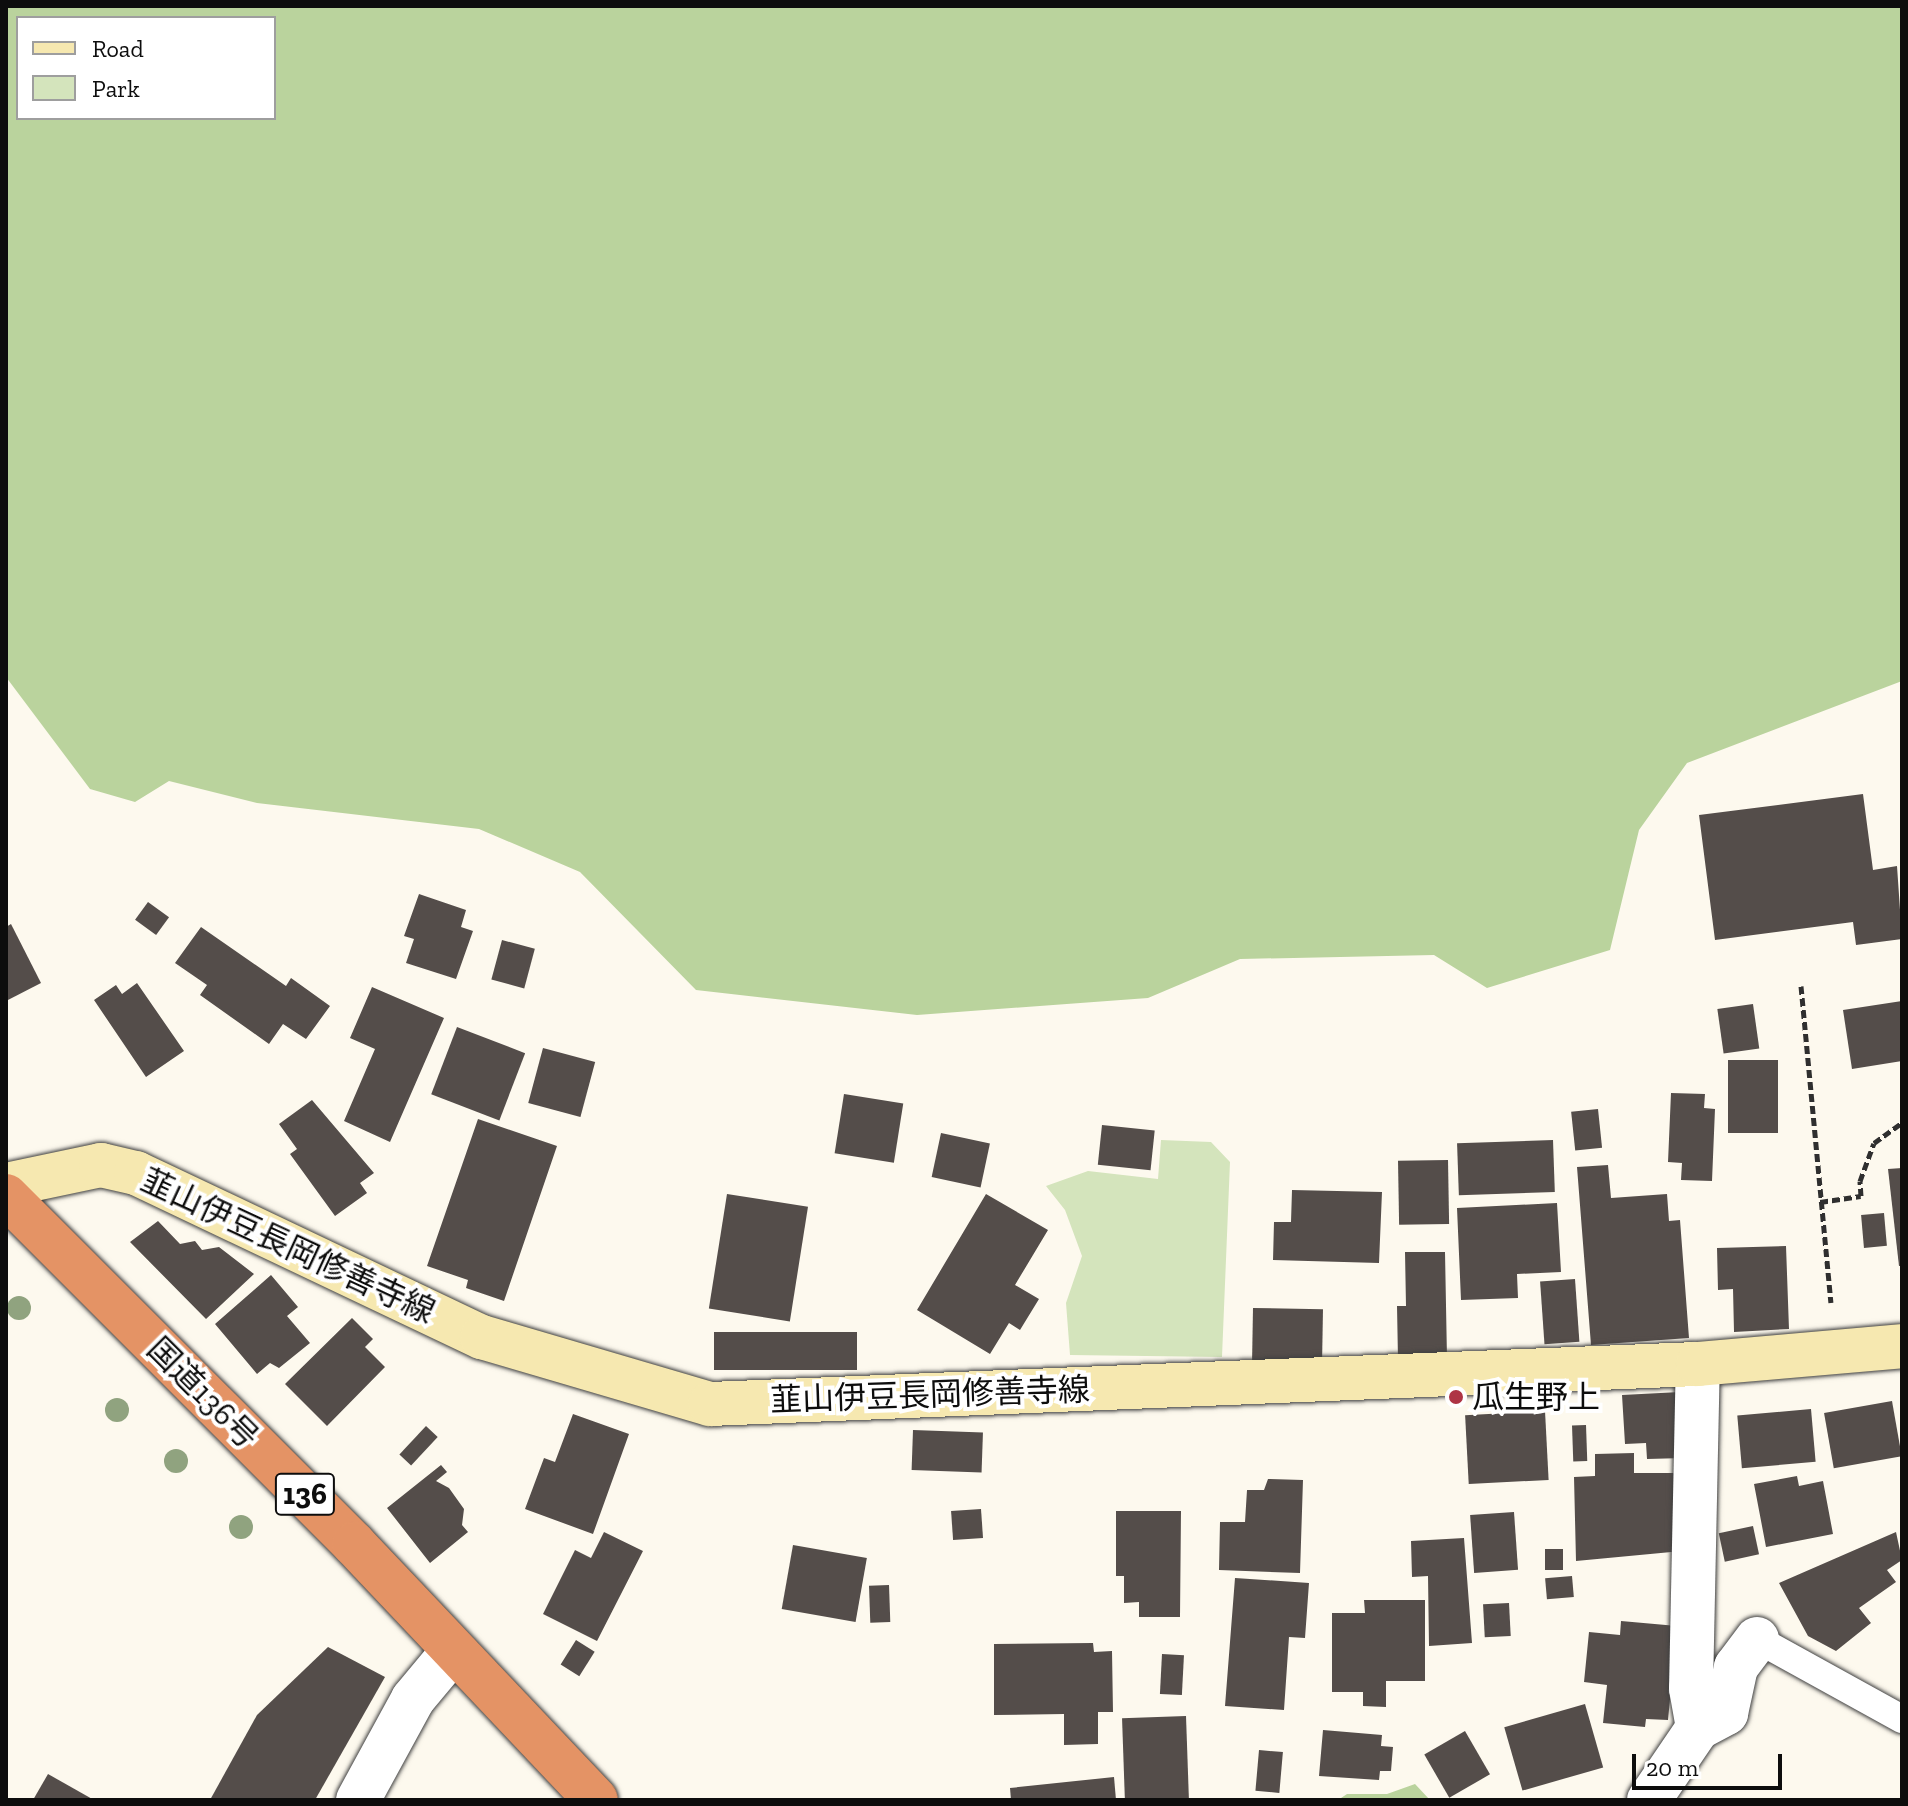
<!DOCTYPE html>
<html>
<head>
<meta charset="utf-8">
<style>
	body { margin:0 }
	#map { position:relative; width:1908px; height:1806px; overflow:hidden; background:#fdf9ee; font-family:"Zilla Slab","Noto Sans JP",serif }
	div>[style] { position:absolute }
	.green>* { inset:0; background:#d4e4bc }
	.forest>* { inset:0; background:#bad39d }
	.building>* { inset:0; background:#544d4a; transform-origin:0 0 }
	.path>* { height:5px; margin-top:-2.5px; transform-origin:0; background:repeating-linear-gradient(90deg,#2f2f2f 0 8px,transparent 0 12px) }
	.roads { filter:drop-shadow(0 0 2px #404040) drop-shadow(0 0 2px #404040) }
	.lane>* { height:28px; margin:-14px; padding:0 14px; transform-origin:14px; border-radius:14px; background:#fff }
	.street>* { height:44px; margin:-22px; padding:0 22px; transform-origin:22px; border-radius:22px; background:#fff }
	.secondary>* { height:44px; margin:-22px; padding:0 22px; transform-origin:22px; border-radius:22px; background:#f6e8b0 }
	.highway>* { height:44px; margin:-22px; padding:0 22px; transform-origin:22px; border-radius:22px; background:#e49365 }
	.trees>* { width:24px; height:24px; margin:-12px; border-radius:50%; background:#90a37f }
	.dots>* { width:22px; height:22px; translate:-50% -50%; box-sizing:border-box; border:4px solid #fff; border-radius:50% }
	span { translate:-50% -50%; white-space:nowrap; text-align:center; line-height:1.15; -webkit-text-stroke:8px #fff; paint-order:stroke }
	.shield-label span { padding:2px 6px; background:#fff; border:2px solid; border-radius:6px; -webkit-text-stroke-width:0 }
	.shield-label { font-size:30px; color:#0d0d0d; font-weight:700 }
	.street-label { font-size:32px; color:#0d0d0d }
	.poi-label { font-size:32px; color:#0d0d0d }
	.left { translate:0 -50%; text-align:left }
	.frame { position:absolute; inset:0; border:8px solid #0d0d0d; pointer-events:none }
	.legend { position:absolute; left:16px; top:16px; width:260px; height:104px; box-sizing:border-box; background:#fff; border:2px solid #9e9e9e; margin:0; padding:10px 14px; list-style:none; font-size:24px; color:#0d0d0d }
	.legend li { display:flex; align-items:center; gap:16px; height:40px }
	.legend b { width:40px; border:2px solid #9e9e9e }
	.scale { position:absolute; left:1632px; top:1754px; width:150px; height:36px; box-sizing:border-box; border:4px solid #0d0d0d; border-top:0; padding-left:10px; font-size:24px; line-height:28px; white-space:nowrap; color:#0d0d0d; -webkit-text-stroke:6px #fff; paint-order:stroke }
</style>
</head>
<body>
<div id="map">
	<div class="green">
		<i style="clip-path:polygon(1161px 1140px,1211px 1142px,1230px 1162px,1222px 1357px,1070px 1355px,1066px 1303px,1082px 1256px,1065px 1210px,1046px 1186px,1088px 1171px,1158px 1179px)"></i>
	</div>
	<div class="forest">
		<i style="clip-path:polygon(evenodd,6px 6px,1902px 6px,1902px 681px,1687px 763px,1639px 830px,1610px 950px,1487px 988px,1434px 955px,1240px 959px,1148px 998px,917px 1015px,696px 990px,580px 872px,479px 829px,257px 803px,169px 781px,135px 802px,90px 789px,6px 677px,6px 6px,18px 18px,274px 18px,274px 118px,18px 118px,18px 18px)"></i>
		<i style="clip-path:polygon(1415px 1784px,1430px 1800px,1338px 1800px,1347px 1794px,1387px 1794px)"></i>
	</div>
	<div class="building">
		<i style="clip-path:polygon(1863px 794px,1873px 870px,1897px 866px,1902px 939px,1856px 945px,1853px 922px,1715px 940px,1699px 815px)"></i>
		<i style="clip-path:polygon(419px 894px,466px 910px,461px 927px,473px 931px,456px 979px,406px 963px,414px 939px,404px 936px)"></i>
		<i style="left:148px;top:902px;width:26px;height:22px;rotate:36deg"></i>
		<i style="clip-path:polygon(11px 924px,41px 983px,6px 1001px,6px 927px)"></i>
		<i style="clip-path:polygon(201px 927px,286px 986px,291px 978px,330px 1006px,306px 1039px,283px 1024px,269px 1044px,200px 995px,207px 985px,175px 963px)"></i>
		<i style="left:502px;top:940px;width:34px;height:41px;rotate:15deg"></i>
		<i style="clip-path:polygon(137px 983px,184px 1051px,146px 1077px,94px 1000px,116px 985px,122px 994px)"></i>
		<i style="clip-path:polygon(372px 987px,444px 1018px,390px 1142px,344px 1121px,375px 1049px,350px 1038px)"></i>
		<i style="clip-path:polygon(1902px 1001px,1902px 1061px,1852px 1069px,1843px 1010px)"></i>
		<i style="left:1753px;top:1004px;width:45px;height:36px;rotate:82deg"></i>
		<i style="left:457px;top:1027px;width:73px;height:72px;rotate:21deg"></i>
		<i style="left:543px;top:1048px;width:54px;height:57px;rotate:15deg"></i>
		<i style="left:1728px;top:1060px;width:50px;height:73px"></i>
		<i style="clip-path:polygon(1671px 1093px,1705px 1094px,1704px 1108px,1715px 1109px,1712px 1181px,1681px 1180px,1682px 1163px,1668px 1162px)"></i>
		<i style="left:844px;top:1094px;width:60px;height:60px;rotate:9deg"></i>
		<i style="clip-path:polygon(312px 1100px,374px 1173px,360px 1183px,367px 1193px,335px 1216px,290px 1154px,297px 1149px,279px 1124px)"></i>
		<i style="left:1598px;top:1109px;width:39px;height:27px;rotate:84deg"></i>
		<i style="clip-path:polygon(478px 1119px,557px 1146px,504px 1301px,466px 1288px,468px 1280px,427px 1266px)"></i>
		<i style="left:1102px;top:1125px;width:53px;height:40px;rotate:6deg"></i>
		<i style="left:941px;top:1133px;width:50px;height:45px;rotate:12deg"></i>
		<i style="left:1553px;top:1140px;width:52px;height:96px;rotate:88deg"></i>
		<i style="left:1448px;top:1160px;width:64px;height:50px;rotate:89deg"></i>
		<i style="clip-path:polygon(1608px 1165px,1611px 1198px,1667px 1194px,1669px 1221px,1680px 1220px,1689px 1338px,1591px 1345px,1577px 1167px)"></i>
		<i style="clip-path:polygon(1902px 1168px,1902px 1266px,1899px 1266px,1888px 1169px)"></i>
		<i style="clip-path:polygon(1292px 1190px,1382px 1192px,1379px 1263px,1273px 1260px,1274px 1222px,1291px 1222px)"></i>
		<i style="left:727px;top:1194px;width:82px;height:116px;rotate:9deg"></i>
		<i style="clip-path:polygon(986px 1194px,1048px 1230px,1015px 1285px,1039px 1299px,1020px 1330px,1009px 1323px,990px 1354px,917px 1310px)"></i>
		<i style="clip-path:polygon(1557px 1203px,1561px 1272px,1517px 1274px,1518px 1298px,1461px 1300px,1457px 1208px)"></i>
		<i style="left:1884px;top:1213px;width:33px;height:23px;rotate:85deg"></i>
		<i style="clip-path:polygon(158px 1221px,180px 1244px,195px 1241px,202px 1250px,219px 1247px,254px 1274px,206px 1319px,130px 1242px)"></i>
		<i style="clip-path:polygon(1786px 1246px,1789px 1329px,1734px 1332px,1733px 1289px,1718px 1290px,1717px 1248px)"></i>
		<i style="clip-path:polygon(1405px 1252px,1445px 1252px,1447px 1358px,1398px 1360px,1397px 1306px,1406px 1306px)"></i>
		<i style="clip-path:polygon(271px 1275px,298px 1307px,287px 1316px,310px 1343px,279px 1368px,270px 1363px,257px 1374px,215px 1324px)"></i>
		<i style="left:1575px;top:1279px;width:63px;height:35px;rotate:86deg"></i>
		<i style="left:1253px;top:1308px;width:70px;height:52px;rotate:1deg"></i>
		<i style="clip-path:polygon(352px 1318px,373px 1339px,365px 1347px,385px 1367px,327px 1426px,285px 1384px)"></i>
		<i style="left:857px;top:1332px;width:38px;height:143px;rotate:90deg"></i>
		<i style="clip-path:polygon(1680px 1392px,1684px 1458px,1647px 1459px,1646px 1443px,1625px 1444px,1622px 1395px)"></i>
		<i style="left:1892px;top:1401px;width:56px;height:69px;rotate:80deg"></i>
		<i style="left:1811px;top:1409px;width:53px;height:74px;rotate:85deg"></i>
		<i style="left:1545px;top:1411px;width:69px;height:80px;rotate:87deg"></i>
		<i style="clip-path:polygon(573px 1414px,629px 1434px,593px 1534px,525px 1509px,544px 1458px,555px 1462px)"></i>
		<i style="left:1586px;top:1425px;width:36px;height:14px;rotate:88deg"></i>
		<i style="left:426px;top:1426px;width:16px;height:39px;rotate:43deg"></i>
		<i style="left:913px;top:1430px;width:70px;height:40px;rotate:2deg"></i>
		<i style="clip-path:polygon(1634px 1453px,1634px 1473px,1680px 1473px,1682px 1551px,1576px 1561px,1574px 1477px,1595px 1476px,1595px 1454px)"></i>
		<i style="clip-path:polygon(441px 1465px,447px 1472px,436px 1481px,449px 1488px,464px 1509px,462px 1525px,468px 1532px,430px 1563px,387px 1508px)"></i>
		<i style="clip-path:polygon(1797px 1476px,1799px 1486px,1823px 1481px,1833px 1534px,1766px 1547px,1754px 1484px)"></i>
		<i style="clip-path:polygon(1268px 1479px,1303px 1480px,1300px 1573px,1219px 1570px,1220px 1522px,1245px 1522px,1247px 1490px,1264px 1490px)"></i>
		<i style="left:981px;top:1509px;width:29px;height:30px;rotate:86deg"></i>
		<i style="clip-path:polygon(1116px 1511px,1181px 1511px,1180px 1617px,1139px 1617px,1139px 1602px,1124px 1603px,1124px 1576px,1116px 1576px)"></i>
		<i style="left:1514px;top:1512px;width:58px;height:44px;rotate:86deg"></i>
		<i style="left:1753px;top:1526px;width:29px;height:35px;rotate:78deg"></i>
		<i style="clip-path:polygon(604px 1532px,643px 1551px,597px 1641px,543px 1614px,575px 1550px,591px 1558px)"></i>
		<i style="clip-path:polygon(1896px 1532px,1902px 1560px,1887px 1570px,1896px 1582px,1859px 1608px,1871px 1623px,1836px 1651px,1808px 1636px,1779px 1583px)"></i>
		<i style="clip-path:polygon(1464px 1538px,1472px 1643px,1429px 1646px,1428px 1576px,1412px 1577px,1411px 1541px)"></i>
		<i style="left:793px;top:1545px;width:75px;height:65px;rotate:10deg"></i>
		<i style="left:1545px;top:1549px;width:18px;height:21px"></i>
		<i style="left:1572px;top:1576px;width:21px;height:27px;rotate:85deg"></i>
		<i style="clip-path:polygon(1235px 1578px,1309px 1583px,1305px 1638px,1289px 1637px,1284px 1710px,1225px 1706px)"></i>
		<i style="left:889px;top:1585px;width:37px;height:20px;rotate:88deg"></i>
		<i style="clip-path:polygon(1364px 1600px,1425px 1600px,1425px 1681px,1386px 1681px,1386px 1707px,1363px 1706px,1363px 1692px,1332px 1692px,1332px 1613px,1365px 1613px)"></i>
		<i style="left:1509px;top:1603px;width:33px;height:26px;rotate:87deg"></i>
		<i style="clip-path:polygon(1621px 1621px,1677px 1626px,1668px 1720px,1646px 1719px,1645px 1727px,1603px 1723px,1607px 1685px,1584px 1682px,1589px 1632px,1620px 1635px)"></i>
		<i style="left:576px;top:1640px;width:22px;height:29px;rotate:32deg"></i>
		<i style="clip-path:polygon(1093px 1643px,1094px 1652px,1112px 1651px,1113px 1712px,1098px 1712px,1098px 1744px,1064px 1745px,1064px 1714px,994px 1715px,994px 1644px)"></i>
		<i style="clip-path:polygon(328px 1647px,385px 1677px,315px 1800px,210px 1800px,257px 1715px)"></i>
		<i style="left:1162px;top:1654px;width:22px;height:40px;rotate:3deg"></i>
		<i style="left:1585px;top:1704px;width:66px;height:84px;rotate:74deg"></i>
		<i style="left:1186px;top:1716px;width:84px;height:64px;rotate:88deg"></i>
		<i style="clip-path:polygon(1323px 1730px,1382px 1735px,1381px 1746px,1393px 1747px,1391px 1771px,1380px 1771px,1379px 1780px,1319px 1776px)"></i>
		<i style="left:1465px;top:1731px;width:50px;height:47px;rotate:60deg"></i>
		<i style="left:1259px;top:1750px;width:24px;height:41px;rotate:5deg"></i>
		<i style="clip-path:polygon(48px 1774px,94px 1800px,33px 1800px)"></i>
		<i style="clip-path:polygon(1114px 1777px,1116px 1800px,1011px 1800px,1010px 1788px)"></i>
	</div>
	<div class="path">
		<i style="left:1801px;top:986px;width:318px;rotate:84.6deg"></i>
		<i style="left:1820px;top:1202px;width:41px;rotate:-8.3deg"></i>
		<i style="left:1861px;top:1196px;width:15px;rotate:-94deg"></i>
		<i style="left:1860px;top:1181px;width:40px;rotate:-69.8deg"></i>
		<i style="left:1874px;top:1143px;width:34px;rotate:-36deg"></i>
	</div>
	<div class="roads">
		<div class="lane">
			<i style="left:1757px;top:1639px;width:166px;rotate:28.9deg"></i>
		</div>
		<div class="street">
			<i style="left:1698px;top:1728px;width:40px;rotate:-100deg"></i>
			<i style="left:1691px;top:1689px;width:325px;rotate:-88.8deg"></i>
			<i style="left:358px;top:1800px;width:115px;rotate:-61.4deg"></i>
			<i style="left:413px;top:1699px;width:62px;rotate:-50.2deg"></i>
			<i style="left:1649px;top:1800px;width:87px;rotate:-55.8deg"></i>
			<i style="left:1698px;top:1728px;width:32px;rotate:-28deg"></i>
			<i style="left:1726px;top:1713px;width:47px;rotate:-77.7deg"></i>
			<i style="left:1736px;top:1667px;width:35px;rotate:-53deg"></i>
		</div>
		<div class="secondary">
			<i style="left:6px;top:1185px;width:97px;rotate:-11.9deg"></i>
			<i style="left:101px;top:1165px;width:36px;rotate:13deg"></i>
			<i style="left:136px;top:1173px;width:383px;rotate:25.4deg"></i>
			<i style="left:482px;top:1337px;width:238px;rotate:16.4deg"></i>
			<i style="left:710px;top:1404px;width:989px;rotate:-2.32deg"></i>
			<i style="left:1698px;top:1364px;width:205px;rotate:-5deg"></i>
		</div>
		<div class="highway">
			<i style="left:6px;top:1196px;width:492px;rotate:45deg"></i>
			<i style="left:354px;top:1544px;width:352px;rotate:46.6deg"></i>
		</div>
	</div>
	<div class="trees">
		<i style="left:19px;top:1308px"></i>
		<i style="left:117px;top:1410px"></i>
		<i style="left:176px;top:1461px"></i>
		<i style="left:241px;top:1527px"></i>
	</div>
	<div class="dots">
		<i style="left:1456px;top:1397px;background:#ae3445"></i>
	</div>
	<div class="shield-label">
		<span style="left:305px;top:1494px">136</span>
	</div>
	<div class="street-label">
		<span style="left:288px;top:1246px;rotate:25deg">韮山伊豆長岡修善寺線</span>
		<span style="left:203px;top:1393px;rotate:45deg">国道136号</span>
		<span style="left:930px;top:1395px;rotate:-2deg">韮山伊豆長岡修善寺線</span>
	</div>
	<div class="poi-label">
		<span class="left" style="left:1472px;top:1397px">瓜生野上</span>
	</div>
	<div class="frame"></div>
	<ul class="legend">
	<li><b style="height:10px;background:#f6e8b0"></b>Road</li>
	<li><b style="height:22px;background:#d4e4bc"></b>Park</li>
	</ul>
	<div class="scale">20 m</div>
</div>
</body>
</html>
